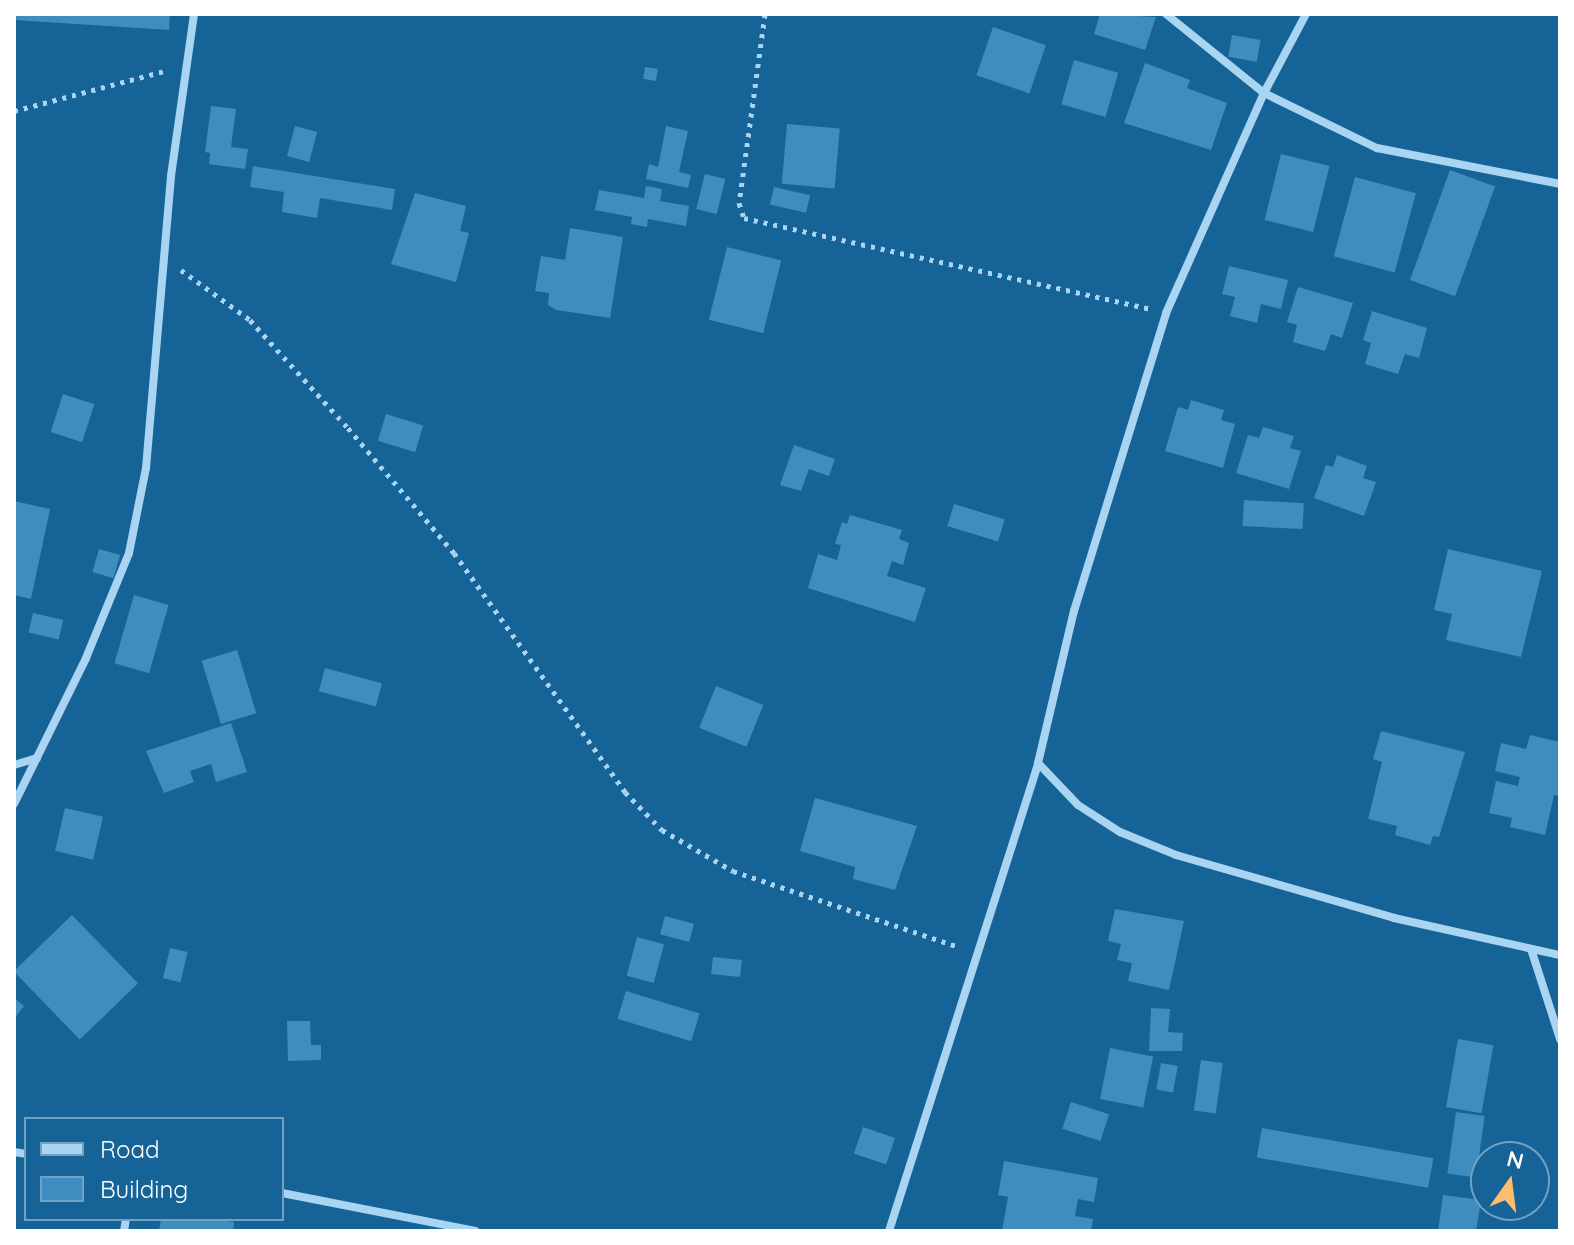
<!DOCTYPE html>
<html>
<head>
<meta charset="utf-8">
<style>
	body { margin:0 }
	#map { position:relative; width:1574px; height:1245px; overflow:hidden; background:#166397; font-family:Quicksand,sans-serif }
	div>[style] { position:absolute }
	.building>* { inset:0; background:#3f8dbf; transform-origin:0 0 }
	.path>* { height:5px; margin-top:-2.5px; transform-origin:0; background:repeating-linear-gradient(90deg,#a9d5f2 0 4px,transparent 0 10px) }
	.minor>* { height:8px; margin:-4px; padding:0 4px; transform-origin:4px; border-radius:4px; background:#a9d5f2 }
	span { translate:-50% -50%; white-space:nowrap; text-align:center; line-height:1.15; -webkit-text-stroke:6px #166397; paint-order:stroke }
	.frame { position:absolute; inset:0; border:16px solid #fff; pointer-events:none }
	.legend { position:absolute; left:24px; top:1117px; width:260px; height:104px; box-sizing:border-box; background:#166397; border:2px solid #73a1c1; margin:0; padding:10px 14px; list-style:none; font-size:24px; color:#fff }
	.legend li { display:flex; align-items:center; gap:16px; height:40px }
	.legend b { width:40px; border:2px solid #73a1c1 }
	.north { position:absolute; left:1470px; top:1141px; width:80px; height:80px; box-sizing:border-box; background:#166397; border:2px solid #73a1c1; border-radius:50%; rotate:14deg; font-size:22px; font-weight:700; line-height:32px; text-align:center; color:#fff }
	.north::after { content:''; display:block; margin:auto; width:28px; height:36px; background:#ffbc6a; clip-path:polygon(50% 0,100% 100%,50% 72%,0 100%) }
</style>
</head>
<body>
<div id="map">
	<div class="building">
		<i style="clip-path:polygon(14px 14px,170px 14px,169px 30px,14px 20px)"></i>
		<i style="clip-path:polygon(1100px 14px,1156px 17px,1145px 50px,1094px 34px)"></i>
		<i style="left:993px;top:27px;width:56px;height:51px;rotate:19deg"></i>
		<i style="left:1232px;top:35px;width:29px;height:22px;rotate:10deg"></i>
		<i style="left:1074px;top:60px;width:46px;height:46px;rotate:16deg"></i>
		<i style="clip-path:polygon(1145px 63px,1190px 80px,1187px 88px,1227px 103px,1211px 150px,1124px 123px)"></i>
		<i style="left:645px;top:67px;width:13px;height:12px;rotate:9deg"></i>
		<i style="clip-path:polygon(211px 106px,236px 109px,231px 147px,248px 149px,245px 169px,209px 164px,210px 153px,205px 152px)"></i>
		<i style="left:787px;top:124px;width:53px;height:60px;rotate:5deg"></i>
		<i style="left:295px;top:126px;width:23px;height:31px;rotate:15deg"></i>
		<i style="clip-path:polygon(666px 126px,688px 131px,679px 172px,691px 175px,688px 188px,646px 179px,649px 164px,658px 167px)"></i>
		<i style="left:1281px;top:154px;width:50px;height:68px;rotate:14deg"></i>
		<i style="clip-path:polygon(253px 166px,395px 189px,392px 210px,320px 198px,317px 218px,282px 212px,284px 192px,250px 187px)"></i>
		<i style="left:1450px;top:170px;width:48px;height:117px;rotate:20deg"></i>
		<i style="left:705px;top:174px;width:21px;height:36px;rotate:14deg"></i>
		<i style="left:1355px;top:177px;width:63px;height:82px;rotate:15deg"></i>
		<i style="clip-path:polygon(646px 186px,662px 189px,660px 201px,689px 206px,686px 226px,648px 219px,647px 227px,631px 224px,632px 217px,595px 210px,599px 190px,644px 198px)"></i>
		<i style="left:774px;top:187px;width:37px;height:18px;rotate:13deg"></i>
		<i style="clip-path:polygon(415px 193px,466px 206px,460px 231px,469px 233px,456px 282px,391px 264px)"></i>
		<i style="clip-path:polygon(570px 228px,623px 237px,610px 318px,556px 310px,548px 305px,549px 293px,535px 291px,541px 256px,565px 260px)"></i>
		<i style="left:727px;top:247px;width:56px;height:75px;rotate:14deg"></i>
		<i style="clip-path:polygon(1229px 266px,1288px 280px,1281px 309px,1261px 304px,1257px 323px,1230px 316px,1235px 297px,1222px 294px)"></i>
		<i style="clip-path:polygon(1298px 287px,1353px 303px,1342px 338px,1331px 334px,1325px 351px,1293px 342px,1297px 325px,1287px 322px)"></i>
		<i style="clip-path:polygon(1372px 311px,1427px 328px,1419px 358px,1405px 354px,1398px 374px,1365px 364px,1371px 343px,1363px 340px)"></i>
		<i style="left:63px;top:394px;width:33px;height:40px;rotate:18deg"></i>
		<i style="clip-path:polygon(1191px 400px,1224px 410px,1221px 420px,1235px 424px,1223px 468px,1165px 451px,1178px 407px,1188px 410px)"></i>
		<i style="left:386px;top:414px;width:39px;height:28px;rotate:17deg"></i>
		<i style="clip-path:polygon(1263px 427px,1294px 436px,1290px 448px,1301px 451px,1289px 489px,1236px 473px,1248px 435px,1259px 438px)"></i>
		<i style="clip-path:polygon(794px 445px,835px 459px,829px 476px,809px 469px,801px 491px,780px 485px)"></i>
		<i style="clip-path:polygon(1337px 455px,1367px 466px,1363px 478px,1376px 482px,1364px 516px,1314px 498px,1326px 465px,1333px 467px)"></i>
		<i style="left:1244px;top:500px;width:60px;height:26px;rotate:3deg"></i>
		<i style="clip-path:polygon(14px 501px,50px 509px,31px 599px,14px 595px)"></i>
		<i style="left:954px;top:504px;width:53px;height:23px;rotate:17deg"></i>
		<i style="clip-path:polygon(850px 515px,902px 530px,899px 539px,909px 543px,903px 565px,892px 561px,887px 576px,926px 588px,915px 622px,808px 588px,818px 554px,837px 560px,841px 545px,835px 544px,842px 522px,847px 524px)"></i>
		<i style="left:99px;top:549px;width:22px;height:24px;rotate:16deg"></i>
		<i style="clip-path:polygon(1448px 549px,1542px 571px,1521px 657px,1446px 640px,1452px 614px,1434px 610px)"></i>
		<i style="left:134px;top:595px;width:36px;height:71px;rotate:16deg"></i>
		<i style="left:33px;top:613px;width:31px;height:20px;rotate:13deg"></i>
		<i style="left:237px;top:650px;width:66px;height:37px;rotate:73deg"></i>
		<i style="left:325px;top:668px;width:59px;height:24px;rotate:15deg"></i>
		<i style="left:716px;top:686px;width:51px;height:45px;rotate:22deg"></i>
		<i style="clip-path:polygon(231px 723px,247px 772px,216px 782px,211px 764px,190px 771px,194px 782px,164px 793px,146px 751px)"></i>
		<i style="clip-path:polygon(1381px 731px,1465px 752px,1439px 837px,1433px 836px,1430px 845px,1395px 835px,1397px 826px,1368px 819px,1382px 762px,1373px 759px)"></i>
		<i style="clip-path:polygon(1530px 735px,1560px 742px,1560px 796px,1554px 795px,1545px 835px,1510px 827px,1512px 818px,1489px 813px,1496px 781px,1518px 786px,1520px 777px,1495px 771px,1501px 743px,1526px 749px)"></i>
		<i style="clip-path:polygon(815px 798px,917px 826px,895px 890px,853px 879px,855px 867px,800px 851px)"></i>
		<i style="left:65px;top:808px;width:39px;height:44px;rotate:13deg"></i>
		<i style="clip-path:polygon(1115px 909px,1184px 921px,1169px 990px,1128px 981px,1132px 963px,1117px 960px,1121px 944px,1108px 941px)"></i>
		<i style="left:72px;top:915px;width:95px;height:81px;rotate:46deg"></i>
		<i style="left:665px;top:916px;width:30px;height:19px;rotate:15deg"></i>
		<i style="left:637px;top:937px;width:28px;height:40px;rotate:15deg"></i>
		<i style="left:170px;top:948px;width:18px;height:31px;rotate:13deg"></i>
		<i style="left:713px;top:957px;width:29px;height:17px;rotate:6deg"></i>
		<i style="left:626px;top:991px;width:77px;height:29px;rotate:17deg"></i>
		<i style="clip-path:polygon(14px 998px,24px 1006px,14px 1019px)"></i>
		<i style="clip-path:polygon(1151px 1008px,1170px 1009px,1168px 1032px,1183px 1033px,1182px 1051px,1149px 1051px)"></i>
		<i style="clip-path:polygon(287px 1021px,310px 1021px,311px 1045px,321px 1045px,321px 1060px,288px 1061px)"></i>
		<i style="left:1458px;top:1039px;width:36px;height:69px;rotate:10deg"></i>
		<i style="left:1110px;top:1048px;width:44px;height:52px;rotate:11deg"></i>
		<i style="left:1201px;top:1060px;width:22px;height:51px;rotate:8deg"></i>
		<i style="left:1161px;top:1063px;width:17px;height:27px;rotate:10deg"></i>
		<i style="left:1071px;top:1102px;width:40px;height:28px;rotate:18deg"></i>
		<i style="left:1456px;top:1112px;width:29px;height:62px;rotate:8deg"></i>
		<i style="left:863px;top:1127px;width:34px;height:28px;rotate:19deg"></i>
		<i style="left:1262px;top:1128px;width:174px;height:30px;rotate:10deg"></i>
		<i style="clip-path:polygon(1004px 1161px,1098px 1178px,1094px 1202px,1078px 1199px,1075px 1216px,1093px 1219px,1091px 1231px,1002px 1231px,1008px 1197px,998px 1195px)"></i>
		<i style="clip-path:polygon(1443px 1195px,1481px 1200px,1476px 1231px,1438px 1231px)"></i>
		<i style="clip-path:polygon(161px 1219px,214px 1219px,234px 1222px,233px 1231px,159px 1231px)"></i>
	</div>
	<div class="path">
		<i style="left:765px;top:14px;width:191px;rotate:97.8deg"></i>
		<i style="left:739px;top:203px;width:16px;rotate:72deg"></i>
		<i style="left:744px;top:218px;width:416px;rotate:12.6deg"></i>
		<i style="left:14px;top:111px;width:159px;rotate:-14.9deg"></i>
		<i style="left:181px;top:270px;width:85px;rotate:35.9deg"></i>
		<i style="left:250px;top:320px;width:146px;rotate:47.8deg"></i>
		<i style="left:348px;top:428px;width:164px;rotate:49.7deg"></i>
		<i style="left:454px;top:553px;width:294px;rotate:54.4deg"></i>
		<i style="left:625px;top:792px;width:53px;rotate:45.8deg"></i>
		<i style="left:662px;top:830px;width:82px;rotate:30deg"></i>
		<i style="left:733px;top:871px;width:238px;rotate:18.6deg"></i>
	</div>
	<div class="minor">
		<i style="left:1166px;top:14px;width:126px;rotate:38.9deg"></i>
		<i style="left:1264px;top:93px;width:126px;rotate:26deg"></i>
		<i style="left:1377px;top:148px;width:187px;rotate:11.1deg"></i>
		<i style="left:1038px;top:763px;width:58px;rotate:46.4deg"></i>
		<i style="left:1078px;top:805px;width:50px;rotate:32.7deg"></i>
		<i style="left:1120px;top:832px;width:61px;rotate:22.3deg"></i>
		<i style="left:1176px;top:855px;width:227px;rotate:16.1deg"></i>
		<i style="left:1394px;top:918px;width:170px;rotate:12.6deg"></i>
		<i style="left:14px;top:765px;width:24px;rotate:-17deg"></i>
		<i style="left:14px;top:804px;width:163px;rotate:-63.7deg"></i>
		<i style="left:86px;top:658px;width:113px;rotate:-67.7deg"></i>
		<i style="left:129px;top:553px;width:87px;rotate:-78.7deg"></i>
		<i style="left:146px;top:468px;width:293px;rotate:-85.1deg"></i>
		<i style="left:171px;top:176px;width:164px;rotate:-81.9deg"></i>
		<i style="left:1531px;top:949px;width:95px;rotate:72.1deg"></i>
		<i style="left:14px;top:1152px;width:12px;rotate:9deg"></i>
		<i style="left:282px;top:1193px;width:197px;rotate:11.1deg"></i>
		<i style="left:124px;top:1231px;width:12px;rotate:-81deg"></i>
		<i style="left:889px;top:1231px;width:491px;rotate:-72.3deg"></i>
		<i style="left:1038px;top:763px;width:156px;rotate:-76.7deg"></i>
		<i style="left:1074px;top:611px;width:312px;rotate:-72.8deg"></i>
		<i style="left:1166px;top:313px;width:241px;rotate:-66deg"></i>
		<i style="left:1264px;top:93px;width:89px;rotate:-62deg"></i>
	</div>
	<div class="frame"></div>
	<ul class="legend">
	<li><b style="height:10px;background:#a9d5f2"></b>Road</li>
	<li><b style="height:22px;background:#3f8dbf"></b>Building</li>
	</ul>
	<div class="north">N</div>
</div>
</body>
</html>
